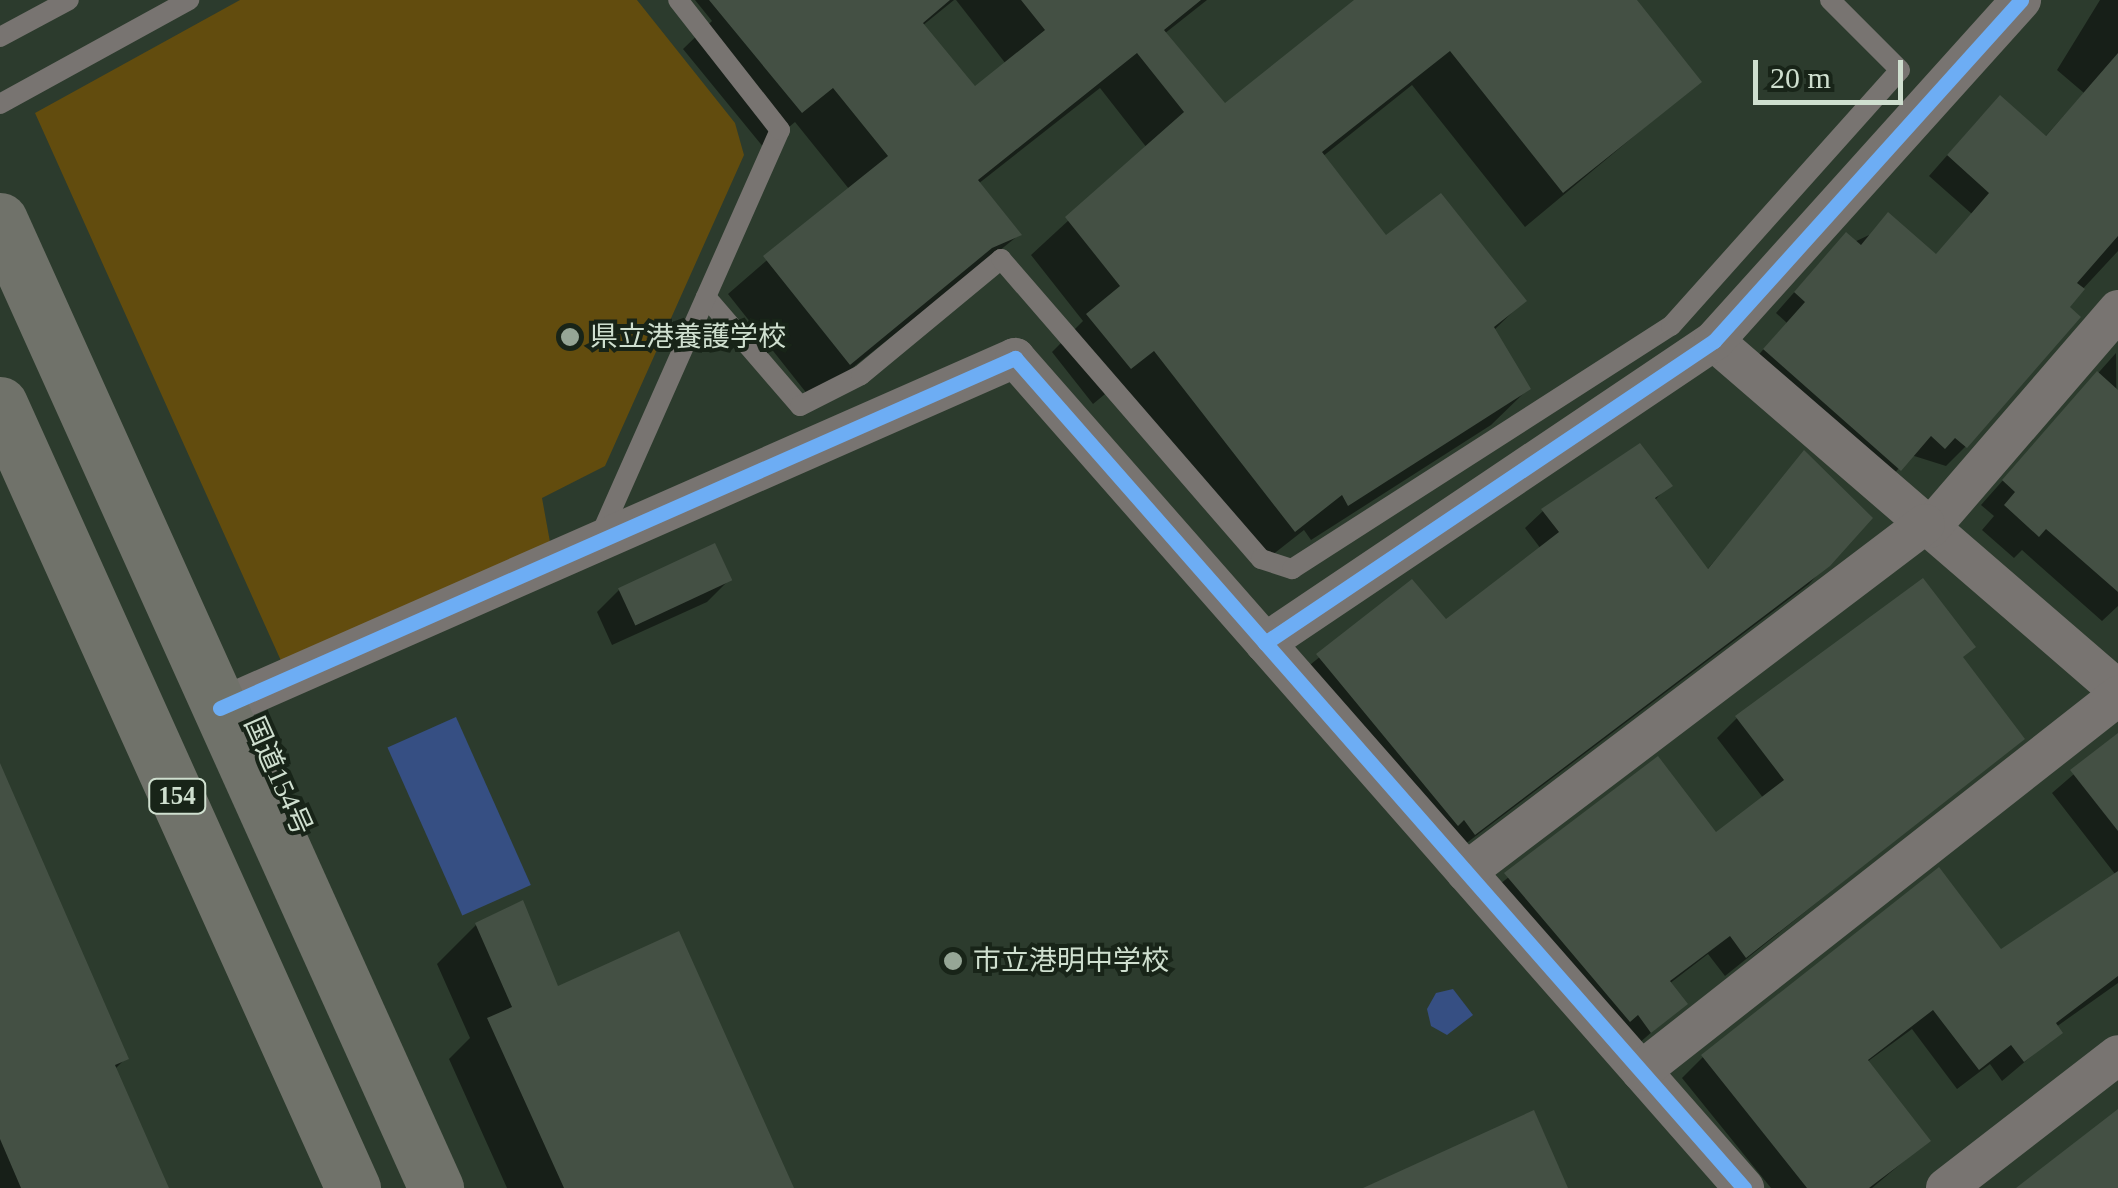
<!DOCTYPE html>
<html>
<head>
<meta charset="utf-8">
<style>
	body { margin:0 }
	#map { position:relative; width:2118px; height:1188px; overflow:hidden; background:#2c3b2d; font-family:"Times New Roman","Noto Sans JP",serif }
	div>[style] { position:absolute }
	.green>* { inset:0; background:#624c0e }
	.water>* { inset:0; background:#364f83; transform-origin:0 0 }
	.shadow>* { inset:0; background:#0007 }
	.building>* { inset:0; background:#445044; transform-origin:0 0 }
	.lane>* { height:20px; margin:-10px; padding:0 10px; transform-origin:10px; border-radius:10px; background:#787471 }
	.street>* { height:40px; margin:-20px; padding:0 20px; transform-origin:20px; border-radius:20px; background:#787471 }
	.highway>* { height:55px; margin:-27.5px; padding:0 27.5px; transform-origin:27.5px; border-radius:27.5px; background:#70726a }
	.cycleway>* { height:15px; margin:-7.5px; padding:0 7.5px; transform-origin:7.5px; border-radius:7.5px; background:#6dadf4 }
	.dots>* { width:28px; height:28px; translate:-50% -50%; box-sizing:border-box; border:5px solid #182418; border-radius:50% }
	span { translate:-50% -50%; white-space:nowrap; text-align:center; line-height:1.15; -webkit-text-stroke:8px #182418; paint-order:stroke }
	.shield-label span { padding:2px 8px; background:#182418; border:2px solid; border-radius:8px; -webkit-text-stroke-width:0 }
	.shield-label { font-size:25px; color:#cfdfcf; font-weight:700 }
	.poi-label { font-size:28px; color:#cfdfcf }
	.left { translate:0 -50%; text-align:left }
	.street-label { font-size:28px; color:#cfdfcf }
	.scale { position:absolute; left:1753px; top:60px; width:150px; height:45px; box-sizing:border-box; border:5px solid #cfdfcf; border-top:0; padding-left:12px; font-size:30px; line-height:35px; white-space:nowrap; color:#cfdfcf; -webkit-text-stroke:8px #182418; paint-order:stroke }
</style>
</head>
<body>
<div id="map">
	<div class="green">
		<i style="clip-path:polygon(240px 0,637px 0,735px 123px,744px 155px,605px 466px,542px 498px,550px 542px,282px 663px,35px 113px)"></i>
	</div>
	<div class="water">
		<i style="left:456px;top:717px;width:184px;height:75px;rotate:66deg"></i>
		<i style="clip-path:polygon(1453px 989px,1473px 1015px,1447px 1035px,1431px 1026px,1427px 1009px,1436px 993px)"></i>
	</div>
	<div class="shadow">
		<i style="clip-path:polygon(695px 0,954px 0,922px 26px,974px 89px,1006px 64px,956px 0,1207px 0,1164px 34px,1224px 106px,1358px 0,1634px 0,1699px 82px,1525px 227px,1412px 85px,1322px 157px,1386px 238px,1524px 301px,1493px 331px,1528px 389px,1491px 425px,1311px 540px,1304px 530px,1257px 567px,1116px 385px,1093px 404px,1052px 352px,1083px 321px,1031px 255px,1147px 148px,1100px 88px,978px 184px,1019px 235px,812px 400px,728px 294px,849px 189px,795px 122px,764px 148px,683px 49px,712px 21px)"></i>
		<i style="clip-path:polygon(2100px 0,2118px 0,2118px 251px,2066px 307px,2077px 317px,1965px 447px,1946px 466px,1911px 455px,1880px 489px,1745px 370px,1787px 323px,1776px 313px,1827px 255px,1869px 235px,1935px 257px,1972px 214px,1929px 176px,1980px 118px,2044px 138px,2084px 93px,2057px 70px)"></i>
		<i style="clip-path:polygon(2116px 353px,2118px 606px,2102px 621px,2022px 550px,2014px 558px,1982px 530px,1994px 516px,1981px 505px)"></i>
		<i style="clip-path:polygon(1639px 446px,1669px 485px,1654px 501px,1706px 571px,1804px 454px,1871px 517px,1809px 584px,1456px 851px,1300px 673px,1412px 582px,1445px 623px,1541px 549px,1525px 528px,1543px 511px)"></i>
		<i style="clip-path:polygon(729px 580px,707px 602px,612px 645px,597px 612px,619px 590px)"></i>
		<i style="clip-path:polygon(1961px 658px,2022px 738px,1725px 976px,1708px 954px,1669px 984px,1684px 1004px,1630px 1051px,1486px 895px,1658px 760px,1715px 836px,1764px 799px,1717px 738px,1737px 718px)"></i>
		<i style="clip-path:polygon(2118px 736px,2118px 983px,2056px 1027px,2060px 1032px,2002px 1081px,1990px 1064px,1957px 1089px,1912px 1029px,1867px 1062px,1928px 1141px,1872px 1188px,1771px 1188px,1682px 1078px,1703px 1057px,2000px 953px,2115px 874px,2052px 793px)"></i>
		<i style="clip-path:polygon(0 769px,126px 1058px,115px 1069px,166px 1188px,0 1188px)"></i>
		<i style="clip-path:polygon(476px 925px,556px 989px,791px 1188px,507px 1188px,449px 1059px,470px 1038px,437px 964px)"></i>
	</div>
	<div class="building">
		<i style="clip-path:polygon(709px 0,950px 0,923px 23px,975px 86px,1045px 30px,1021px 0,1201px 0,1164px 30px,1225px 103px,1354px 0,1637px 0,1702px 82px,1563px 193px,1450px 51px,1322px 152px,1386px 235px,1441px 193px,1527px 301px,1494px 327px,1531px 389px,1348px 506px,1342px 495px,1295px 532px,1154px 351px,1131px 369px,1086px 314px,1120px 286px,1065px 217px,1184px 112px,1137px 53px,978px 180px,1022px 235px,992px 248px,850px 365px,763px 256px,888px 156px,833px 88px,802px 113px)"></i>
		<i style="clip-path:polygon(2118px 53px,2118px 236px,2077px 283px,2085px 289px,2070px 307px,2081px 317px,1967px 448px,1955px 438px,1945px 449px,1931px 436px,1901px 471px,1763px 349px,1805px 302px,1794px 292px,1846px 232px,1861px 245px,1888px 212px,1936px 254px,1989px 193px,1947px 155px,2000px 95px,2046px 136px)"></i>
		<i style="clip-path:polygon(2097px 371px,2118px 390px,2118px 592px,2046px 529px,2039px 537px,2004px 505px,2015px 492px,2002px 480px)"></i>
		<i style="clip-path:polygon(1640px 443px,1673px 486px,1655px 498px,1708px 569px,1804px 450px,1873px 518px,1830px 566px,1475px 835px,1464px 820px,1458px 826px,1316px 654px,1412px 579px,1446px 619px,1559px 532px,1541px 509px)"></i>
		<i style="left:715px;top:543px;width:41px;height:107px;rotate:65deg"></i>
		<i style="clip-path:polygon(1923px 578px,1976px 647px,1963px 657px,2025px 739px,1746px 958px,1730px 936px,1670px 981px,1688px 1004px,1651px 1033px,1638px 1015px,1630px 1022px,1504px 873px,1658px 756px,1716px 832px,1784px 780px,1735px 716px)"></i>
		<i style="clip-path:polygon(2118px 733px,2118px 831px,2070px 770px)"></i>
		<i style="clip-path:polygon(0 763px,129px 1059px,115px 1065px,169px 1188px,21px 1188px,0 1139px)"></i>
		<i style="clip-path:polygon(1939px 867px,2001px 949px,2118px 871px,2118px 976px,2056px 1023px,2063px 1033px,2024px 1062px,2011px 1045px,1979px 1070px,1933px 1010px,1868px 1060px,1931px 1141px,1869px 1188px,1807px 1188px,1701px 1055px)"></i>
		<i style="clip-path:polygon(523px 900px,558px 986px,679px 931px,794px 1188px,564px 1188px,487px 1018px,512px 1007px,475px 923px)"></i>
		<i style="clip-path:polygon(2118px 1109px,2118px 1188px,2016px 1188px)"></i>
		<i style="clip-path:polygon(1534px 1110px,1568px 1188px,1363px 1188px)"></i>
	</div>
	<div class="lane">
		<i style="left:0;top:37px;width:78px;rotate:-28.2deg"></i>
		<i style="left:0;top:104px;width:216px;rotate:-28.8deg"></i>
		<i style="left:706px;top:297px;width:144px;rotate:49.2deg"></i>
		<i style="left:800px;top:406px;width:68px;rotate:-26.9deg"></i>
		<i style="left:861px;top:375px;width:182px;rotate:-39.6deg"></i>
		<i style="left:1001px;top:259px;width:397px;rotate:49.1deg"></i>
		<i style="left:1261px;top:559px;width:33px;rotate:18deg"></i>
		<i style="left:1292px;top:569px;width:450px;rotate:-32.7deg"></i>
		<i style="left:1671px;top:326px;width:343px;rotate:-48.2deg"></i>
		<i style="left:1900px;top:70px;width:99px;rotate:-135deg"></i>
		<i style="left:600px;top:536px;width:444px;rotate:-66.1deg"></i>
		<i style="left:780px;top:130px;width:165px;rotate:-128.1deg"></i>
	</div>
	<div class="street">
		<i style="left:1714px;top:341px;width:534px;rotate:40.82deg"></i>
		<i style="left:1930px;top:528px;width:288px;rotate:-49.2deg"></i>
		<i style="left:1265px;top:643px;width:541px;rotate:-33.93deg"></i>
		<i style="left:1714px;top:341px;width:459px;rotate:-48deg"></i>
		<i style="left:220px;top:708px;width:869px;rotate:-23.76deg"></i>
		<i style="left:1015px;top:358px;width:1105px;rotate:48.71deg"></i>
		<i style="left:1466px;top:872px;width:576px;rotate:-37.17deg"></i>
		<i style="left:1641px;top:1071px;width:607px;rotate:-38.17deg"></i>
		<i style="left:1946px;top:1188px;width:217px;rotate:-37.7deg"></i>
	</div>
	<div class="highway">
		<i style="left:0;top:220px;width:1062px;rotate:65.75deg"></i>
		<i style="left:0;top:404px;width:860px;rotate:65.76deg"></i>
	</div>
	<div class="cycleway">
		<i style="left:1265px;top:643px;width:541px;rotate:-33.93deg"></i>
		<i style="left:1714px;top:341px;width:459px;rotate:-48deg"></i>
		<i style="left:220px;top:708px;width:869px;rotate:-23.76deg"></i>
		<i style="left:1015px;top:358px;width:1105px;rotate:48.71deg"></i>
	</div>
	<div class="dots">
		<i style="left:570px;top:337px;background:#96a696"></i>
		<i style="left:953px;top:961px;background:#96a696"></i>
	</div>
	<div class="shield-label">
		<span style="left:177px;top:796px">154</span>
	</div>
	<div class="poi-label">
		<span class="left" style="left:590px;top:337px">県立港養護学校</span>
		<span class="left" style="left:973px;top:961px">市立港明中学校</span>
	</div>
	<div class="street-label">
		<span style="left:278px;top:776px;rotate:66deg">国道154号</span>
	</div>
	<div class="scale">20 m</div>
</div>
</body>
</html>
